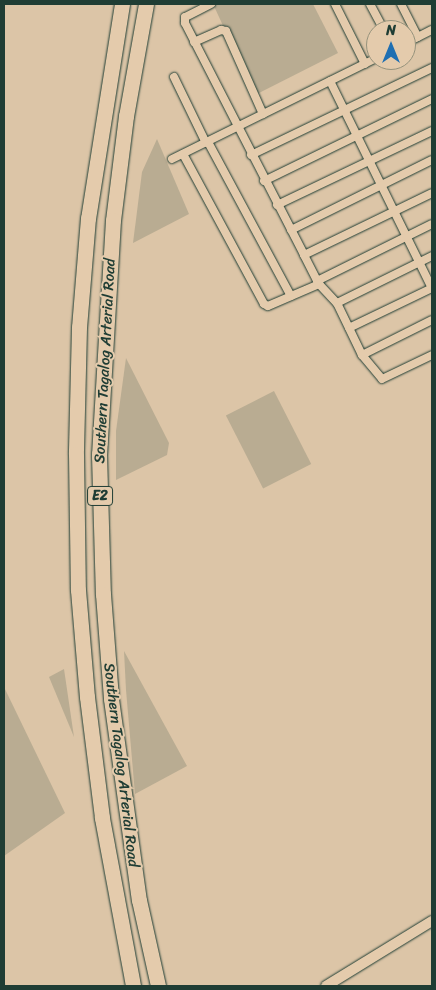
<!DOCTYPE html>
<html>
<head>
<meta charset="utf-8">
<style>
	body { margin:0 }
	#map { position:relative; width:436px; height:990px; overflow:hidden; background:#dcc5a7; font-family:Sriracha,sans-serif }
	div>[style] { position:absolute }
	.green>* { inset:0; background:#b9ac92; transform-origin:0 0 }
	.roads { filter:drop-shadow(0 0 1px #1f3d34) drop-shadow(0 0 1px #1f3d34) }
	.minor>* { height:8px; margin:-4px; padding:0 4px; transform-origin:4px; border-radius:4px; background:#e4cbac }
	.tertiary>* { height:10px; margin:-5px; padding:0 5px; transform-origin:5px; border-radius:5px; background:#e4cbac }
	.motorway>* { height:15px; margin:-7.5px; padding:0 7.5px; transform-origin:7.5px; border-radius:7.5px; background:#e4cbac }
	span { translate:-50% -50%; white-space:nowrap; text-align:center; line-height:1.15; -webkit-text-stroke:4px #e4cbac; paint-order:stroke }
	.shield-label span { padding:1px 4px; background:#e4cbac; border:1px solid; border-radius:4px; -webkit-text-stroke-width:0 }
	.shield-label { font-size:14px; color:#1f3d34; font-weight:700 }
	.street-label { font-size:15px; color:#1f3d34 }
	.frame { position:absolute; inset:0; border:5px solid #1f3d34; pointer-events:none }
	.north { position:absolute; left:366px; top:20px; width:50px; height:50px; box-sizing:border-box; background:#e4cbac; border:1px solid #95927c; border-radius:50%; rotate:0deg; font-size:14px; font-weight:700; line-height:20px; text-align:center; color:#1f3d34 }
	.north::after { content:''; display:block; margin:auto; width:18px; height:22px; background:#1f6fb2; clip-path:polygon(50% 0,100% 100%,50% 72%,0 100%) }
</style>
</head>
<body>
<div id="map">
	<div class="green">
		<i style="clip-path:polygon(213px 4px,313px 4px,338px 53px,255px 95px)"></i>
		<i style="clip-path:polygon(157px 139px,189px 214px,133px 243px,142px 172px)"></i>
		<i style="clip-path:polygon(126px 358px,169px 443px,167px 455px,116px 480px,116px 431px)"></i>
		<i style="left:274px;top:391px;width:82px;height:54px;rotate:63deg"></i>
		<i style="clip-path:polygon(124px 651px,187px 766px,135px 794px,126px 690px)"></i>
		<i style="clip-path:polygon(64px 669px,74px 737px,49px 677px)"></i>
		<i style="clip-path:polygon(4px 687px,65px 813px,4px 856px)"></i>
	</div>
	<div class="roads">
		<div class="minor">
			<i style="left:211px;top:4px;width:29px;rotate:153deg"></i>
			<i style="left:185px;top:17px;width:6px;rotate:90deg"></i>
			<i style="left:185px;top:23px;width:261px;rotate:62.8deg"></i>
			<i style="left:304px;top:255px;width:33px;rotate:63deg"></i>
			<i style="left:319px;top:284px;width:26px;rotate:47deg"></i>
			<i style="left:337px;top:303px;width:58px;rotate:64.3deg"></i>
			<i style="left:362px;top:355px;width:31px;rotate:50deg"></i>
			<i style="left:382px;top:379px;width:55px;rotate:-25.6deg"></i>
			<i style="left:335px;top:4px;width:67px;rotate:63.4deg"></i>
			<i style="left:370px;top:4px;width:30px;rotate:62deg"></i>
			<i style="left:401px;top:4px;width:37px;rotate:63deg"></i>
			<i style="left:194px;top:42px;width:30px;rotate:-24deg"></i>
			<i style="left:221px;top:30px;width:5px;rotate:11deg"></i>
			<i style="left:226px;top:31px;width:91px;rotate:66deg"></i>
			<i style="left:406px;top:43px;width:29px;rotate:-27deg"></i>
			<i style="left:174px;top:77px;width:73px;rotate:64.1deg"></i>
			<i style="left:330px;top:81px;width:231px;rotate:63.8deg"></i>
			<i style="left:432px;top:288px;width:92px;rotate:154.3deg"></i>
			<i style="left:208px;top:142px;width:175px;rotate:61.7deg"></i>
			<i style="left:183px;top:154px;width:170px;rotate:61.6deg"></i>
			<i style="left:264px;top:304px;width:4px;rotate:27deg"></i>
			<i style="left:268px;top:306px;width:56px;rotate:-23.3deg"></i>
			<i style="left:251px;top:155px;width:201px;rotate:-25.7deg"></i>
			<i style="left:172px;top:159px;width:228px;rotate:-26.3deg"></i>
			<i style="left:264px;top:181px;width:187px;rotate:-26deg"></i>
			<i style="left:277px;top:205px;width:172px;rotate:-25.5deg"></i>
			<i style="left:291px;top:230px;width:157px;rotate:-26.4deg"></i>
			<i style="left:304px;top:255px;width:142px;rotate:-25.8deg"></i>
			<i style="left:317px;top:281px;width:128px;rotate:-26.4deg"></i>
			<i style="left:337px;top:303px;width:106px;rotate:-26.3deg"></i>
			<i style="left:362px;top:355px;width:78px;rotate:-26.6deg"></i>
		</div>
		<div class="tertiary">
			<i style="left:326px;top:986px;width:124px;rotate:-31.5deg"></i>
		</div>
		<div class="motorway">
			<i style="left:122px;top:4px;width:217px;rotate:99deg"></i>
			<i style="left:88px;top:218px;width:109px;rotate:94.7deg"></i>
			<i style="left:79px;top:327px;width:127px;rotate:91.4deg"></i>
			<i style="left:76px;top:454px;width:136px;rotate:89.2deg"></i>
			<i style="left:78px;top:590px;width:107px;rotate:85.2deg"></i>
			<i style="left:87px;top:697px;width:122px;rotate:82.9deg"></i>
			<i style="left:102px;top:818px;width:171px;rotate:79.5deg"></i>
			<i style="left:146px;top:4px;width:114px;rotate:100.1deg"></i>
			<i style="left:126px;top:116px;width:105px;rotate:97.1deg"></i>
			<i style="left:113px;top:220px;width:234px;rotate:93.4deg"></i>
			<i style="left:99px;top:454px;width:140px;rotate:88.4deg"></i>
			<i style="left:103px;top:594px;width:105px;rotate:85.6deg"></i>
			<i style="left:111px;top:699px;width:203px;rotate:82.1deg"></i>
			<i style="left:139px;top:900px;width:88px;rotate:77.5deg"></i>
		</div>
	</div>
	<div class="shield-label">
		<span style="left:100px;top:496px">E2</span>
	</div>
	<div class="street-label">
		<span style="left:105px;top:361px;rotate:-87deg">Southern Tagalog Arterial Road</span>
		<span style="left:121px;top:765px;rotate:83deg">Southern Tagalog Arterial Road</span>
	</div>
	<div class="frame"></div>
	<div class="north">N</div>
</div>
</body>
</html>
